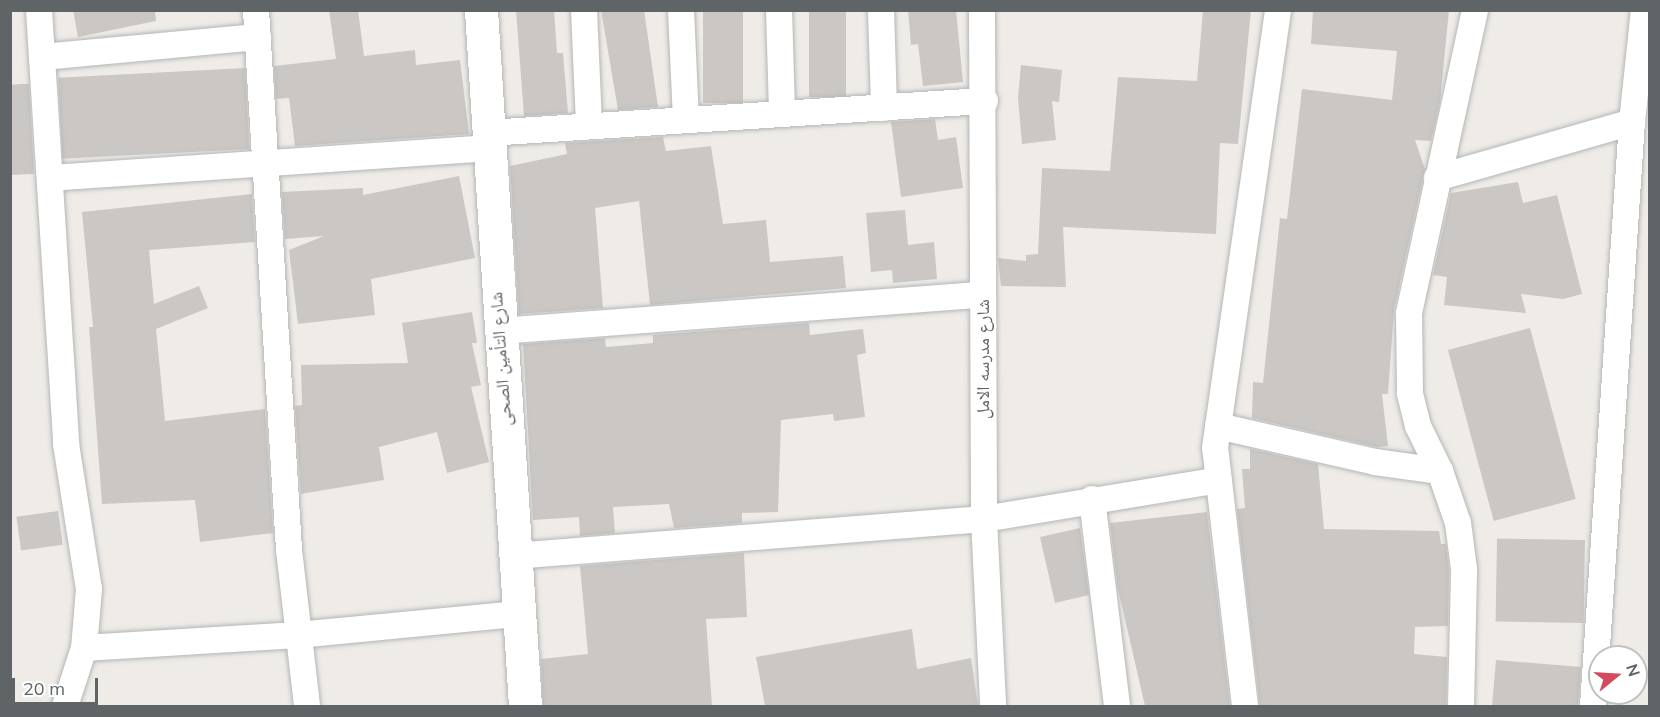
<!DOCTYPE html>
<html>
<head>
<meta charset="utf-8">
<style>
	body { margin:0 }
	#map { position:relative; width:1660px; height:717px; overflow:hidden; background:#efece8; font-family:Mulish,"Noto Naskh Arabic",sans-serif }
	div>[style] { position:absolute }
	.building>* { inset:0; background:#cbc7c4; transform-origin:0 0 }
	.roads { filter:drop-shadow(0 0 2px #b3b6b8) drop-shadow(0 0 2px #b3b6b8) }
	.street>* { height:26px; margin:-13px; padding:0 13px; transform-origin:13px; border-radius:13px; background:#fff }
	.secondary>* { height:33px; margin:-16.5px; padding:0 16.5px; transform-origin:16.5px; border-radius:16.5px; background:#fff }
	span { translate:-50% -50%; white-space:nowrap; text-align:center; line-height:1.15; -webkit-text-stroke:5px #fff; paint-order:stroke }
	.street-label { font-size:18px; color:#5f6466 }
	.frame { position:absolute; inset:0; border:12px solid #5f6466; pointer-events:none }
	.north { position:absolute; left:1588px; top:645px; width:60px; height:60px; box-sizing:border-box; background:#fff; border:2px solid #bfc1c2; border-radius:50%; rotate:72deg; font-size:16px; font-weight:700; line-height:24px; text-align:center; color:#5f6466 }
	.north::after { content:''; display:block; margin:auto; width:21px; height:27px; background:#d4495e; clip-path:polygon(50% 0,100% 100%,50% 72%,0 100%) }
	.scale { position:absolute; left:12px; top:678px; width:86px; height:27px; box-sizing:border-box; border:3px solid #5f6466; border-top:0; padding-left:8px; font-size:18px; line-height:21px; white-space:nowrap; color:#5f6466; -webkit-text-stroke:4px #fff; paint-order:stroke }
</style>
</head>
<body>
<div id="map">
	<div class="building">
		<i style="clip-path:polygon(73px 10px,155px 10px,156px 21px,78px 37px)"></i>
		<i style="clip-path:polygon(329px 10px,358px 10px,364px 56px,415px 50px,416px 65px,460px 60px,469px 134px,295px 146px,289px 98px,276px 99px,274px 66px,336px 59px)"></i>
		<i style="clip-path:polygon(516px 10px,554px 10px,557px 53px,563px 53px,568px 113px,524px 116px)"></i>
		<i style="clip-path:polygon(601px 10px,644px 10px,658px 107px,618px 110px)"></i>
		<i style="left:703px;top:10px;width:40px;height:93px"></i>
		<i style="left:809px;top:10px;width:37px;height:87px"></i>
		<i style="clip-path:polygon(908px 10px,956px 10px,963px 82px,923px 86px,918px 44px,911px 45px)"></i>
		<i style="clip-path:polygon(1203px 10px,1251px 10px,1238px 144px,1220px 143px,1216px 234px,1063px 227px,1066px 287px,1001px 286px,998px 258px,1026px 261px,1026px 255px,1038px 254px,1042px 168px,1110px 171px,1118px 77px,1197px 81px)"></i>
		<i style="clip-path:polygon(1313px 10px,1449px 10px,1440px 102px,1431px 141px,1415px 140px,1425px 169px,1394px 310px,1388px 394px,1382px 394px,1388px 446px,1377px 447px,1252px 418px,1253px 382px,1263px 383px,1280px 218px,1287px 219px,1302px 89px,1392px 100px,1397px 51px,1311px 44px)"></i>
		<i style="clip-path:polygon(1021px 65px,1062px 70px,1059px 102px,1052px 101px,1056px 140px,1022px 144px,1018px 98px)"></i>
		<i style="left:245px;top:68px;width:81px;height:187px;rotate:87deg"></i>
		<i style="clip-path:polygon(20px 84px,29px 84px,34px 174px,10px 175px,10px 85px)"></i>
		<i style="clip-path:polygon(935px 119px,938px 140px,956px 137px,963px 188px,901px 197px,891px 122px)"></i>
		<i style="clip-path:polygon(663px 137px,666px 151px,711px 146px,723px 224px,766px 220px,770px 262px,843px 256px,846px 288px,650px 305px,639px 201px,595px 208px,603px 308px,519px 314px,510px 166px,567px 154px,565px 143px)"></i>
		<i style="clip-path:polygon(459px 176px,475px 258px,371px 279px,375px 315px,298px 324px,289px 250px,324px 236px,285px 239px,282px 192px,363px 188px,363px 195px)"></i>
		<i style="clip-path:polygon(1518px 182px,1523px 203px,1557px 195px,1582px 294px,1563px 299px,1521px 294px,1526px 313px,1444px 305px,1447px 277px,1433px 275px,1451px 193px)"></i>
		<i style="clip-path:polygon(252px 194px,255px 242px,149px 250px,154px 304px,199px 286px,208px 308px,156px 329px,165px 421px,265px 409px,273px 533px,200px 542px,195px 500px,102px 504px,89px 327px,93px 327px,82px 212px)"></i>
		<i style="clip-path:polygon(905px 210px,908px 245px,934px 242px,937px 279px,893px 283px,892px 270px,871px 272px,866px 213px)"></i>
		<i style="clip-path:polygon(472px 312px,477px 343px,472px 343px,481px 385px,471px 387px,489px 462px,447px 473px,437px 432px,379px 447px,384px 480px,301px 494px,295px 406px,302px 405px,301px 365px,408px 363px,402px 323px)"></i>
		<i style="clip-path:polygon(809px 323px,810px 335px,863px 329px,866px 353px,857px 355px,865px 417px,834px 421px,833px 414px,781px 420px,778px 512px,742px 513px,742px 523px,674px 528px,669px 504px,613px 507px,615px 533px,580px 536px,579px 517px,533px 520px,523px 344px,605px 338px,606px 347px,653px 343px,653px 335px)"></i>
		<i style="left:1530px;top:328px;width:177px;height:85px;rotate:75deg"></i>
		<i style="clip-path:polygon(1250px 449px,1318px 464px,1324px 529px,1439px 531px,1441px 544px,1446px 544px,1449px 570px,1448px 626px,1415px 627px,1414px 654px,1447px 657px,1446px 706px,1260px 706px,1237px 509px,1245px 508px,1242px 469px,1250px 469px)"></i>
		<i style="left:58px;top:511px;width:34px;height:42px;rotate:82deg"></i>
		<i style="clip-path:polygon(1207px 512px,1230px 706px,1145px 706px,1118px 589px,1110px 523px)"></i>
		<i style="clip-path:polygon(1080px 528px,1089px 595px,1055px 603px,1040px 537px)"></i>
		<i style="left:1585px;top:540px;width:83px;height:88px;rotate:91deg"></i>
		<i style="clip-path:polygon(744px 553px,747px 617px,706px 619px,712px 706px,543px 706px,541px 659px,588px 654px,580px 566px)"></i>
		<i style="clip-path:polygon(912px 629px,917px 669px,971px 658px,978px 706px,765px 706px,756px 657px)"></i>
		<i style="clip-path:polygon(1496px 660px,1581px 667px,1578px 706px,1492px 706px)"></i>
	</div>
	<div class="roads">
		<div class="street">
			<i style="left:39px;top:10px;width:435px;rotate:86.4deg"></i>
			<i style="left:66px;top:444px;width:147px;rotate:81deg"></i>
			<i style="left:89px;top:589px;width:59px;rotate:94.8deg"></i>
			<i style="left:84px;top:648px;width:61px;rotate:108.1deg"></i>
			<i style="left:256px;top:10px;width:541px;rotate:86.5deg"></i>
			<i style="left:289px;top:550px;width:157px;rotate:83.4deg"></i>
			<i style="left:584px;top:10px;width:116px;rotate:87.5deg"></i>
			<i style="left:681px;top:10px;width:110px;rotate:87.4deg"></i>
			<i style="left:779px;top:10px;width:104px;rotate:88.3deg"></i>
			<i style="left:881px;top:10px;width:98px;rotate:88.2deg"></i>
			<i style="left:982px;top:10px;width:509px;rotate:89.77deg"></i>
			<i style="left:984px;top:519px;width:187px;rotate:87.2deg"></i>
			<i style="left:42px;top:57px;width:217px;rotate:-5.3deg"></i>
			<i style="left:488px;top:133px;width:498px;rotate:-3.7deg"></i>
			<i style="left:50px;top:178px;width:440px;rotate:-3.9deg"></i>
			<i style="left:1437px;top:178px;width:203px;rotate:-16deg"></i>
			<i style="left:499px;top:331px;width:485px;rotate:-4.3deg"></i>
			<i style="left:1218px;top:426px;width:161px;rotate:12.9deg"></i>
			<i style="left:1375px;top:462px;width:66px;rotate:7.9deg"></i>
			<i style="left:1092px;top:499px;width:209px;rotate:83.1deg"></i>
			<i style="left:514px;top:556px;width:471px;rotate:-4.5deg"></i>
			<i style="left:984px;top:519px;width:238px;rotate:-9.4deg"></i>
			<i style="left:84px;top:648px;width:214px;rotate:-3.5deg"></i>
			<i style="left:298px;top:635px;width:221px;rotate:-5.5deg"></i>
			<i style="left:1245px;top:706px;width:260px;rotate:-96.6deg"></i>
			<i style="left:1215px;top:448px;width:443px;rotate:-81.8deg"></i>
			<i style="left:1461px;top:706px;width:137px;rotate:-88.7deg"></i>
			<i style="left:1464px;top:569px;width:46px;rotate:-97.4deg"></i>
			<i style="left:1458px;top:523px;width:55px;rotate:-109.1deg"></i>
			<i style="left:1440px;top:471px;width:50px;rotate:-116.1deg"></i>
			<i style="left:1418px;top:426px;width:34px;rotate:-104deg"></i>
			<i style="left:1410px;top:393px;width:80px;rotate:-90.7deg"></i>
			<i style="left:1409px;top:313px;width:310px;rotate:-77.7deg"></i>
			<i style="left:1593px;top:706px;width:585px;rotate:-86.18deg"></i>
			<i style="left:1632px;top:122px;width:113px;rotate:-83.9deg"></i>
		</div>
		<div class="secondary">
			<i style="left:481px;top:10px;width:697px;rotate:86.38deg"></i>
		</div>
	</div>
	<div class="street-label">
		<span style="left:501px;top:359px;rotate:-94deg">شارع التأمين الصحى</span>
		<span style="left:983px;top:359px;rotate:-90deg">شارع مدرسه الامل</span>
	</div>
	<div class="frame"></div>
	<div class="north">N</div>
	<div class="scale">20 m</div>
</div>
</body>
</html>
